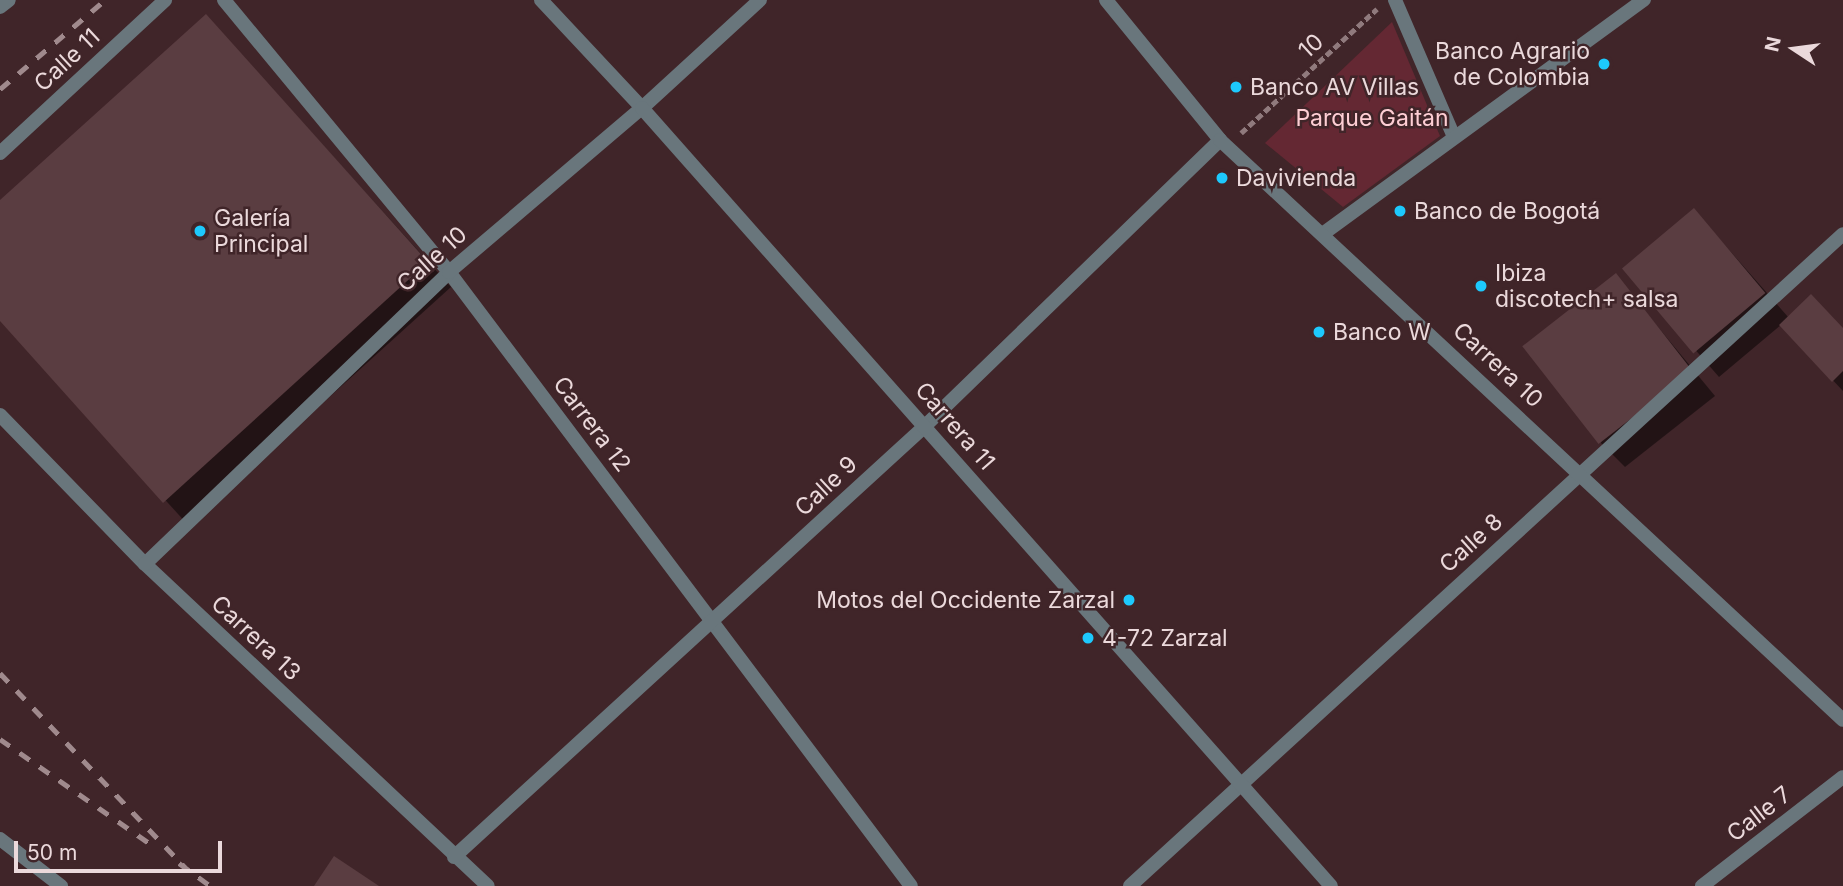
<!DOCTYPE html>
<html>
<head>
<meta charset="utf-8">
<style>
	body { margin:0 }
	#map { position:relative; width:1843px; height:886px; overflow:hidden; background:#402529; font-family:Inter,sans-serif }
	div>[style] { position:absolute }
	.green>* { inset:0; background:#642833 }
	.shadow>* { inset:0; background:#0007 }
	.building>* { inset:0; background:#5a3d41; transform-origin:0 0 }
	.path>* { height:4.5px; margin-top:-2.25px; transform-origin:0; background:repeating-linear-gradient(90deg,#907a7d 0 7px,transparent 0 10.5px) }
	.minor>* { height:14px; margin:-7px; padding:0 7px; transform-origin:7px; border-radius:7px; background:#69767c }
	.tertiary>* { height:14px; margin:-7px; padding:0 7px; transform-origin:7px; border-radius:7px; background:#69767c }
	.rail>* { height:5px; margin-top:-2.5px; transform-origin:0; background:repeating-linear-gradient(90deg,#a08a8d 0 12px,transparent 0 24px) }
	.dots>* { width:19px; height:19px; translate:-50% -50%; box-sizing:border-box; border:4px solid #402529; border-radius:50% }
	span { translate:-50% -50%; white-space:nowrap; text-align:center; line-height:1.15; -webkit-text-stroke:5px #402529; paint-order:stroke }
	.street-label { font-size:23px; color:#ebd9db }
	.poi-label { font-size:23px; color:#ebd9db }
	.right { translate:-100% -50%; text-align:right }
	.left { translate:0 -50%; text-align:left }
	.park-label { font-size:23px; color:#feced4 }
	.north { position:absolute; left:1759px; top:14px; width:70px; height:70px; -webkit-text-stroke:5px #402529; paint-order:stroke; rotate:283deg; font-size:19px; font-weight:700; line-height:28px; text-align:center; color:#ebd9db }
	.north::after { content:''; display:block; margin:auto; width:24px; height:32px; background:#ebd9db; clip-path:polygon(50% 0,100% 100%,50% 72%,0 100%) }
	.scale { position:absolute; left:14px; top:841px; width:208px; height:32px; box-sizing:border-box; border:4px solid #ebd9db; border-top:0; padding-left:9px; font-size:21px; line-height:24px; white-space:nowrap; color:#ebd9db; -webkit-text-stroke:5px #402529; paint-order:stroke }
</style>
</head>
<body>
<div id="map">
	<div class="green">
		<i style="clip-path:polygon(1392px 22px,1440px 136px,1343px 207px,1265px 143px)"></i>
	</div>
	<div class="shadow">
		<i style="clip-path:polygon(206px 16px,451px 287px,188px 525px,0 318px,0 203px)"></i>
		<i style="clip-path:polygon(1694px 210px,1789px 318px,1843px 330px,1843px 391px,1781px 325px,1719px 377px,1625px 269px)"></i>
		<i style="clip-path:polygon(1615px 275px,1715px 396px,1625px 467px,1601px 443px)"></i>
	</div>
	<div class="building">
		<i style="clip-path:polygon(206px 14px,428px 262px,163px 503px,0 321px,0 200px)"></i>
		<i style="left:1694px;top:208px;width:111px;height:94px;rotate:50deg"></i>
		<i style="left:1616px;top:273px;width:124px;height:119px;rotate:52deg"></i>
		<i style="clip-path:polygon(1811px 294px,1843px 328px,1843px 371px,1832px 382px,1779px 325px)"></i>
		<i style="clip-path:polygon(334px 856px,379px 886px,314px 886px)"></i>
	</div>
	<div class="path">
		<i style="left:1241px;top:133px;width:184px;rotate:-42.4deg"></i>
	</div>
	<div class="minor">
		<i style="left:224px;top:0;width:353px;rotate:50.4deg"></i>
		<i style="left:449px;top:272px;width:768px;rotate:53.04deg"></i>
		<i style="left:1395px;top:0;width:149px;rotate:66.7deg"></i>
		<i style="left:0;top:7px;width:11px;rotate:-38deg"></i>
		<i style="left:0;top:153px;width:225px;rotate:-42.8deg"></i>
		<i style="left:1324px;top:233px;width:396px;rotate:-36.1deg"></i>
		<i style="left:0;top:415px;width:208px;rotate:45.8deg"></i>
		<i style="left:145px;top:564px;width:470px;rotate:43.2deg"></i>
		<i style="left:145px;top:564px;width:422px;rotate:-43.8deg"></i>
		<i style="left:449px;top:272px;width:253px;rotate:-40.4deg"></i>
		<i style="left:642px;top:108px;width:160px;rotate:-42.5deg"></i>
		<i style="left:0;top:839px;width:77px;rotate:37.6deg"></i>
		<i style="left:454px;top:857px;width:638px;rotate:-42.46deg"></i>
		<i style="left:925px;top:426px;width:411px;rotate:-44.1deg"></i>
		<i style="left:1130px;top:886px;width:966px;rotate:-42.44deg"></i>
		<i style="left:1702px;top:886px;width:178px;rotate:-37.7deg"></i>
	</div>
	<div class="tertiary">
		<i style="left:541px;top:0;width:148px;rotate:46.9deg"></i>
		<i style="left:642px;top:108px;width:1039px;rotate:48.47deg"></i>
		<i style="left:1106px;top:0;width:181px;rotate:50.8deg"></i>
		<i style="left:1220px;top:140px;width:851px;rotate:42.95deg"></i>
	</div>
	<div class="rail">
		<i style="left:0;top:89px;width:138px;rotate:-40.3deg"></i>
		<i style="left:0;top:673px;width:268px;rotate:46.4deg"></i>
		<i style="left:0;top:739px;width:189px;rotate:34.9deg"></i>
		<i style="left:179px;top:863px;width:39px;rotate:36deg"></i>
	</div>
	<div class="dots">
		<i style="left:1604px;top:64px;background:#1dc9fd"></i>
		<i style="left:1236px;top:87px;background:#1dc9fd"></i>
		<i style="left:1222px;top:178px;background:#1dc9fd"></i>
		<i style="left:1400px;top:211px;background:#1dc9fd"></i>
		<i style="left:200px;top:231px;background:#1dc9fd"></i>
		<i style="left:1481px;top:286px;background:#1dc9fd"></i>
		<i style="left:1319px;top:332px;background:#1dc9fd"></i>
		<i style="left:1129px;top:600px;background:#1dc9fd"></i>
		<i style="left:1088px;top:638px;background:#1dc9fd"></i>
	</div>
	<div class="street-label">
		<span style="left:1311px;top:46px;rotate:-42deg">10</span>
		<span style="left:67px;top:60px;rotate:-43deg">Calle 11</span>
		<span style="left:432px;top:259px;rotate:-42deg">Calle 10</span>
		<span style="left:1498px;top:365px;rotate:43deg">Carrera 10</span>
		<span style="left:592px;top:424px;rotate:53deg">Carrera 12</span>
		<span style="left:955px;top:426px;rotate:49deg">Carrera 11</span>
		<span style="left:826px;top:486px;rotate:-43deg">Calle 9</span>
		<span style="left:1471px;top:543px;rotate:-42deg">Calle 8</span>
		<span style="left:256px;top:638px;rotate:43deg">Carrera 13</span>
		<span style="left:1759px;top:814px;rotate:-38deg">Calle 7</span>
	</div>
	<div class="poi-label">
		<span class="right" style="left:1590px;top:64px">Banco Agrario<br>de Colombia</span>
		<span class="left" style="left:1250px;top:87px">Banco AV Villas</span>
		<span class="left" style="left:1236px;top:178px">Davivienda</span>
		<span class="left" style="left:1414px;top:211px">Banco de Bogotá</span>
		<span class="left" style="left:214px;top:231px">Galería<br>Principal</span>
		<span class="left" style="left:1495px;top:286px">Ibiza<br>discotech+ salsa</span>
		<span class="left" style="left:1333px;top:332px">Banco W</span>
		<span class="right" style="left:1115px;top:600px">Motos del Occidente Zarzal</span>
		<span class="left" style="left:1102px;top:638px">4-72 Zarzal</span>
	</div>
	<div class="park-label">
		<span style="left:1372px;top:118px">Parque Gaitán</span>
	</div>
	<div class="north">N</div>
	<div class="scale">50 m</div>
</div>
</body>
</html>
